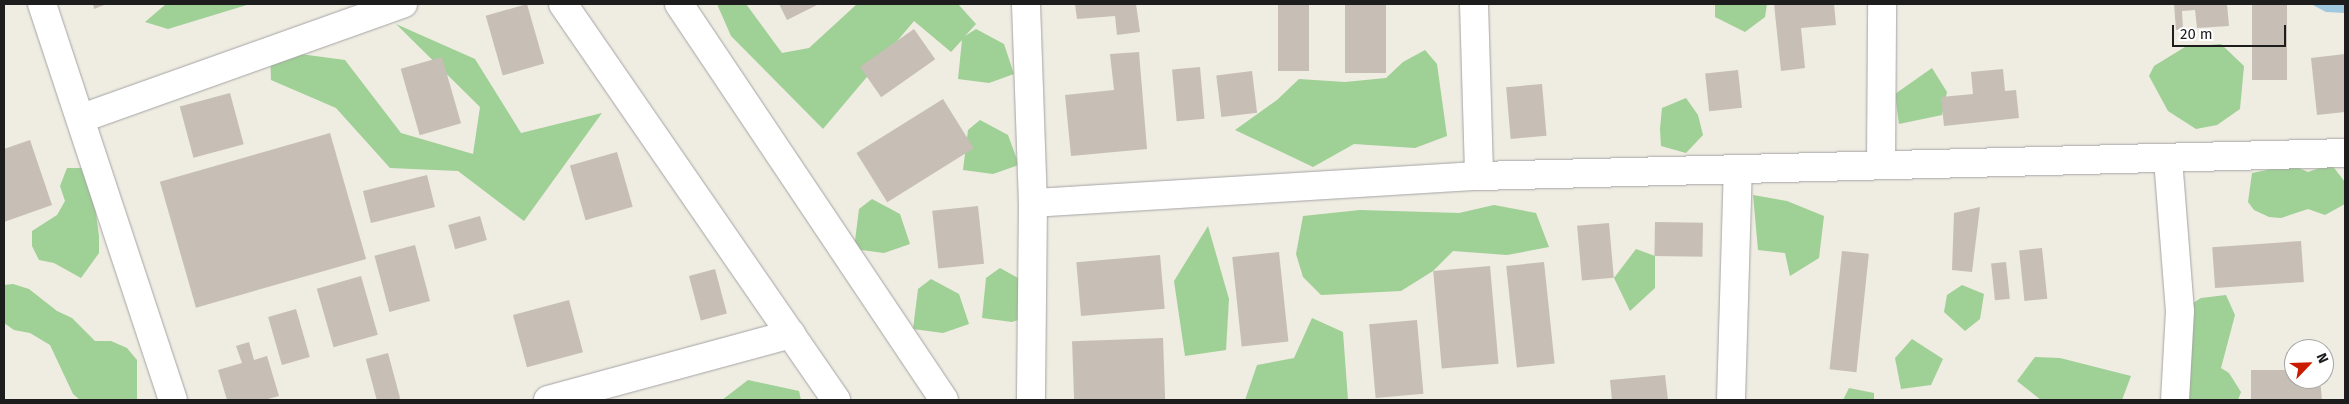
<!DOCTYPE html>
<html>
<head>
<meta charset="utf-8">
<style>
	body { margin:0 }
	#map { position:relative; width:2349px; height:404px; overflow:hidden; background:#efece2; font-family:"Fira Sans",sans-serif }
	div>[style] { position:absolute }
	.forest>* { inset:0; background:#9fd095 }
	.water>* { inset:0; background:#a0c9df }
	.building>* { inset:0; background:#c7bfb5; transform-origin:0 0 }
	.roads { filter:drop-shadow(0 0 1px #a4a4a4) drop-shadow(0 0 1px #a4a4a4) }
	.minor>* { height:28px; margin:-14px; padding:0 14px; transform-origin:14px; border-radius:14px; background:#fff }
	span { translate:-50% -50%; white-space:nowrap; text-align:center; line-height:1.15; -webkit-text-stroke:4px #fff; paint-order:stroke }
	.frame { position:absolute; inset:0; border:5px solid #1d1d1d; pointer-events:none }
	.north { position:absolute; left:2284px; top:339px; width:50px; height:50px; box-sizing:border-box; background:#fff; border:1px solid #a5a5a5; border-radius:50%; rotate:66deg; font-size:14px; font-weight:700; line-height:20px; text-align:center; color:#1d1d1d }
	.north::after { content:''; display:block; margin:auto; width:18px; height:22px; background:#ca1a00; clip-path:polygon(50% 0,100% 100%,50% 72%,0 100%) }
	.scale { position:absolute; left:2172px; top:25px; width:114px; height:22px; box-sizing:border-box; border:2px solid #1d1d1d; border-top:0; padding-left:6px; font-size:15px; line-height:18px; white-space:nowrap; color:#1d1d1d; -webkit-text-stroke:4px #fff; paint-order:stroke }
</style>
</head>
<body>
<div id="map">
	<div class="forest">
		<i style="clip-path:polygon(166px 4px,250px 4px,168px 29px,145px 22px)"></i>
		<i style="clip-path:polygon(717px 4px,746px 4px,782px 53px,809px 48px,857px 4px,958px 4px,976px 24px,965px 36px,976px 29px,1004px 44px,1014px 74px,989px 83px,958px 79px,962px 40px,951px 52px,914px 21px,823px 129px,731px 36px)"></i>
		<i style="clip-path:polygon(1715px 4px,1767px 4px,1765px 17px,1745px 32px,1715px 17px)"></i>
		<i style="clip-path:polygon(396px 24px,475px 59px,521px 133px,602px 113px,524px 221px,458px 171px,390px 168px,336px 108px,271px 80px,270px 50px,345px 60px,401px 133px,473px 154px,480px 107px)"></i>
		<i style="clip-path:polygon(2221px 44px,2244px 66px,2240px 109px,2217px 125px,2196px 129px,2168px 111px,2149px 76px,2154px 66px,2185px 47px)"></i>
		<i style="clip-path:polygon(1425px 50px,1437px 64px,1447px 136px,1415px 148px,1354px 144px,1313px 167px,1235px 130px,1277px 100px,1299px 79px,1345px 82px,1386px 78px,1403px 62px)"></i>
		<i style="clip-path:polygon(1932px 68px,1947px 92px,1942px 115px,1899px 124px,1895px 94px)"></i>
		<i style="clip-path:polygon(1686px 98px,1698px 115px,1703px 135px,1686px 153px,1661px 146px,1660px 129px,1662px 108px)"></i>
		<i style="clip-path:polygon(980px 120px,1008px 135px,1019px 165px,993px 174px,963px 170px,968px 130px)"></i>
		<i style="clip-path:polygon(2331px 164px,2345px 182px,2345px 204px,2325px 215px,2308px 209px,2281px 218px,2269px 217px,2254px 210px,2248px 202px,2252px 173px,2292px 165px,2308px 172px)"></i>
		<i style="clip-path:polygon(67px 168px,82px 168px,92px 185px,99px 236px,99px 253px,81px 278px,54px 263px,39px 260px,32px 246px,32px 231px,57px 215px,65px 201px,60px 186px)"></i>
		<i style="clip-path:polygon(1753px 195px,1787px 201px,1824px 216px,1819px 258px,1790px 276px,1785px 253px,1758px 250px)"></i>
		<i style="clip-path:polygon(872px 199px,900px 214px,910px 244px,884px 253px,854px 249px,859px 209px)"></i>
		<i style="clip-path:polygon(1494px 205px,1536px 213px,1549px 247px,1507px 255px,1453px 251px,1433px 271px,1401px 291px,1321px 295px,1303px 277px,1296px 254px,1303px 216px,1360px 210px,1459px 213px)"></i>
		<i style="clip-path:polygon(1208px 226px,1229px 299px,1226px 350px,1185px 356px,1174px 281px)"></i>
		<i style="clip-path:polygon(1636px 249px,1655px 256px,1655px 288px,1630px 311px,1614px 278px)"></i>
		<i style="clip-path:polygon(1000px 268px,1027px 283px,1038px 313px,1012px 322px,982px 318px,986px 278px)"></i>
		<i style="clip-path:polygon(931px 279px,959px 294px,969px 324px,943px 333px,913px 329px,918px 289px)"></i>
		<i style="clip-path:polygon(13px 284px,29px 289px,57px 311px,72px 318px,95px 341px,111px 341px,127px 348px,137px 360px,137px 400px,80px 400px,73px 394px,50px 345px,30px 333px,14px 330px,4px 323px,4px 285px)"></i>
		<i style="clip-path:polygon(1962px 285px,1984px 294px,1980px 319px,1965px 331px,1944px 312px,1947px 295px)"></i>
		<i style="clip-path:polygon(2226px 295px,2235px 315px,2221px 368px,2229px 373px,2241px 392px,2238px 400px,2189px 400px,2188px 354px,2180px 311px,2201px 298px)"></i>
		<i style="clip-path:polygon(1312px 318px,1343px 332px,1348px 400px,1245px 400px,1257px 365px,1294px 358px)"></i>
		<i style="clip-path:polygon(1912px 339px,1943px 359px,1931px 385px,1901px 389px,1895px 358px)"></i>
		<i style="clip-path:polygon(2035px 357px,2060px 358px,2131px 376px,2122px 400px,2041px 400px,2017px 381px)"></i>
		<i style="clip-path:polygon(748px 380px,799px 391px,801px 400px,722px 400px)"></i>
		<i style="clip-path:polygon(1849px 388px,1874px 393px,1874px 400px,1843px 400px)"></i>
	</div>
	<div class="water">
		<i style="clip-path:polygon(2311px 4px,2345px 4px,2345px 13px,2326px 12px)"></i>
	</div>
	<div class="building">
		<i style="clip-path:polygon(93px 4px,107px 4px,94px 9px)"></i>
		<i style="left:527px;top:4px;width:62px;height:43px;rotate:74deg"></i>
		<i style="clip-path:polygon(779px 4px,819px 4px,787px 20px)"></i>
		<i style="clip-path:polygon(1075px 4px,1136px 4px,1140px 32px,1117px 35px,1115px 16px,1077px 19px)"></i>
		<i style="left:1278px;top:4px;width:31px;height:67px"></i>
		<i style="left:1345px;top:4px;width:41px;height:69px"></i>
		<i style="clip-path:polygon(1774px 4px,1834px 4px,1836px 25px,1801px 28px,1805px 68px,1781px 71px)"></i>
		<i style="clip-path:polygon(2174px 4px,2227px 4px,2229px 26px,2197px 28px,2195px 10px,2182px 11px,2183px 29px,2176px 30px)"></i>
		<i style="left:2252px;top:4px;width:35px;height:76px"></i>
		<i style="left:914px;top:29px;width:37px;height:66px;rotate:55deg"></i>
		<i style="clip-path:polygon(1139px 52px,1147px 149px,1071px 156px,1065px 95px,1114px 90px,1110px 54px)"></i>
		<i style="clip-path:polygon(2345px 54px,2345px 112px,2317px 115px,2311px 58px)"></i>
		<i style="left:442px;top:57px;width:69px;height:43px;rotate:74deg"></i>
		<i style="left:1200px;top:67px;width:52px;height:28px;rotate:85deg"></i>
		<i style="clip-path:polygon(2003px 69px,2005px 91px,2016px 90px,2019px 118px,1944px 126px,1941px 97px,1973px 94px,1971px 72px)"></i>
		<i style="left:1738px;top:70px;width:38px;height:33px;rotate:84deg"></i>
		<i style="left:1252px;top:71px;width:42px;height:36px;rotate:83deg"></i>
		<i style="left:1542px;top:84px;width:52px;height:36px;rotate:85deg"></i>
		<i style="left:230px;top:93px;width:53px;height:52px;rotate:75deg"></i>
		<i style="left:943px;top:99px;width:58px;height:102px;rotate:58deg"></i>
		<i style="left:330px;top:133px;width:131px;height:177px;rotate:74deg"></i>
		<i style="clip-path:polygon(30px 140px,52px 205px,4px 222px,4px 149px)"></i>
		<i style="left:617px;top:152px;width:57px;height:49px;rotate:74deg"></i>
		<i style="left:427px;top:175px;width:33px;height:66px;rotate:76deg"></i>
		<i style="left:978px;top:206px;width:58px;height:46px;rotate:84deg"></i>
		<i style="clip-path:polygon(1980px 207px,1972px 272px,1952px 270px,1954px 213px)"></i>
		<i style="left:480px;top:216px;width:25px;height:33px;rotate:74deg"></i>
		<i style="left:1655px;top:222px;width:48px;height:34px;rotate:1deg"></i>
		<i style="left:1609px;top:223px;width:55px;height:32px;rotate:85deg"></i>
		<i style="left:2301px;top:241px;width:41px;height:89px;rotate:86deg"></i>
		<i style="left:415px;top:245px;width:58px;height:42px;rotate:75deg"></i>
		<i style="left:2042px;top:248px;width:51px;height:23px;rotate:84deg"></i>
		<i style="left:1842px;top:251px;width:27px;height:119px;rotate:6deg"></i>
		<i style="left:1279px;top:252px;width:90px;height:47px;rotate:84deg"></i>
		<i style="left:1160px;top:255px;width:54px;height:84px;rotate:85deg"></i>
		<i style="left:1544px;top:262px;width:102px;height:38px;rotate:84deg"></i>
		<i style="left:2006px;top:262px;width:37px;height:15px;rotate:84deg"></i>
		<i style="left:1490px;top:266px;width:98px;height:57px;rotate:85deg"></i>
		<i style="left:715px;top:269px;width:46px;height:27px;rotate:75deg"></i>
		<i style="left:361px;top:276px;width:61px;height:46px;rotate:74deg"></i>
		<i style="left:569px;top:300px;width:54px;height:58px;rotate:75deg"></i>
		<i style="left:296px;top:309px;width:50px;height:29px;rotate:74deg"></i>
		<i style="left:1417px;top:320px;width:74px;height:48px;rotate:85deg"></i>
		<i style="left:1163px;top:338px;width:62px;height:91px;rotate:88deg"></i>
		<i style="clip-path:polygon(249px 342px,254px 360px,267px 356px,279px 396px,264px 400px,227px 400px,218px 370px,242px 363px,236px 346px)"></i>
		<i style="left:388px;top:353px;width:47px;height:23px;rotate:75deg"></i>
		<i style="clip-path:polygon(2251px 370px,2294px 370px,2294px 379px,2320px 379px,2322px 400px,2251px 400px)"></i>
		<i style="clip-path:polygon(1665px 375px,1668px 400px,1612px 400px,1610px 380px)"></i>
	</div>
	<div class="roads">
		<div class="minor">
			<i style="left:42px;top:4px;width:417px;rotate:71.7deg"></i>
			<i style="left:563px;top:4px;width:481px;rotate:55.4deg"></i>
			<i style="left:679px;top:4px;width:476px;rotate:56.2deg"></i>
			<i style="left:1026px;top:4px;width:199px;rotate:88deg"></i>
			<i style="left:1033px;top:203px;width:197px;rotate:90.6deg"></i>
			<i style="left:1474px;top:4px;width:172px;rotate:88.3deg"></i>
			<i style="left:82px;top:118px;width:341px;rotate:-19.6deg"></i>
			<i style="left:2168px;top:159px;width:152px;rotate:85.5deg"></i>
			<i style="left:2180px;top:311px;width:89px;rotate:93.2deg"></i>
			<i style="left:1881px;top:165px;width:161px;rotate:-89.6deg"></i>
			<i style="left:1033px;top:203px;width:447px;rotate:-3.5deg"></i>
			<i style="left:1479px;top:176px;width:866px;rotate:-1.52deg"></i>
			<i style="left:548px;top:400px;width:252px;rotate:-15.2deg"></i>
			<i style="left:1731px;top:400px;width:231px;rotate:-88.3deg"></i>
		</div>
	</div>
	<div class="frame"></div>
	<div class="north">N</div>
	<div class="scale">20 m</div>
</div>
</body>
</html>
